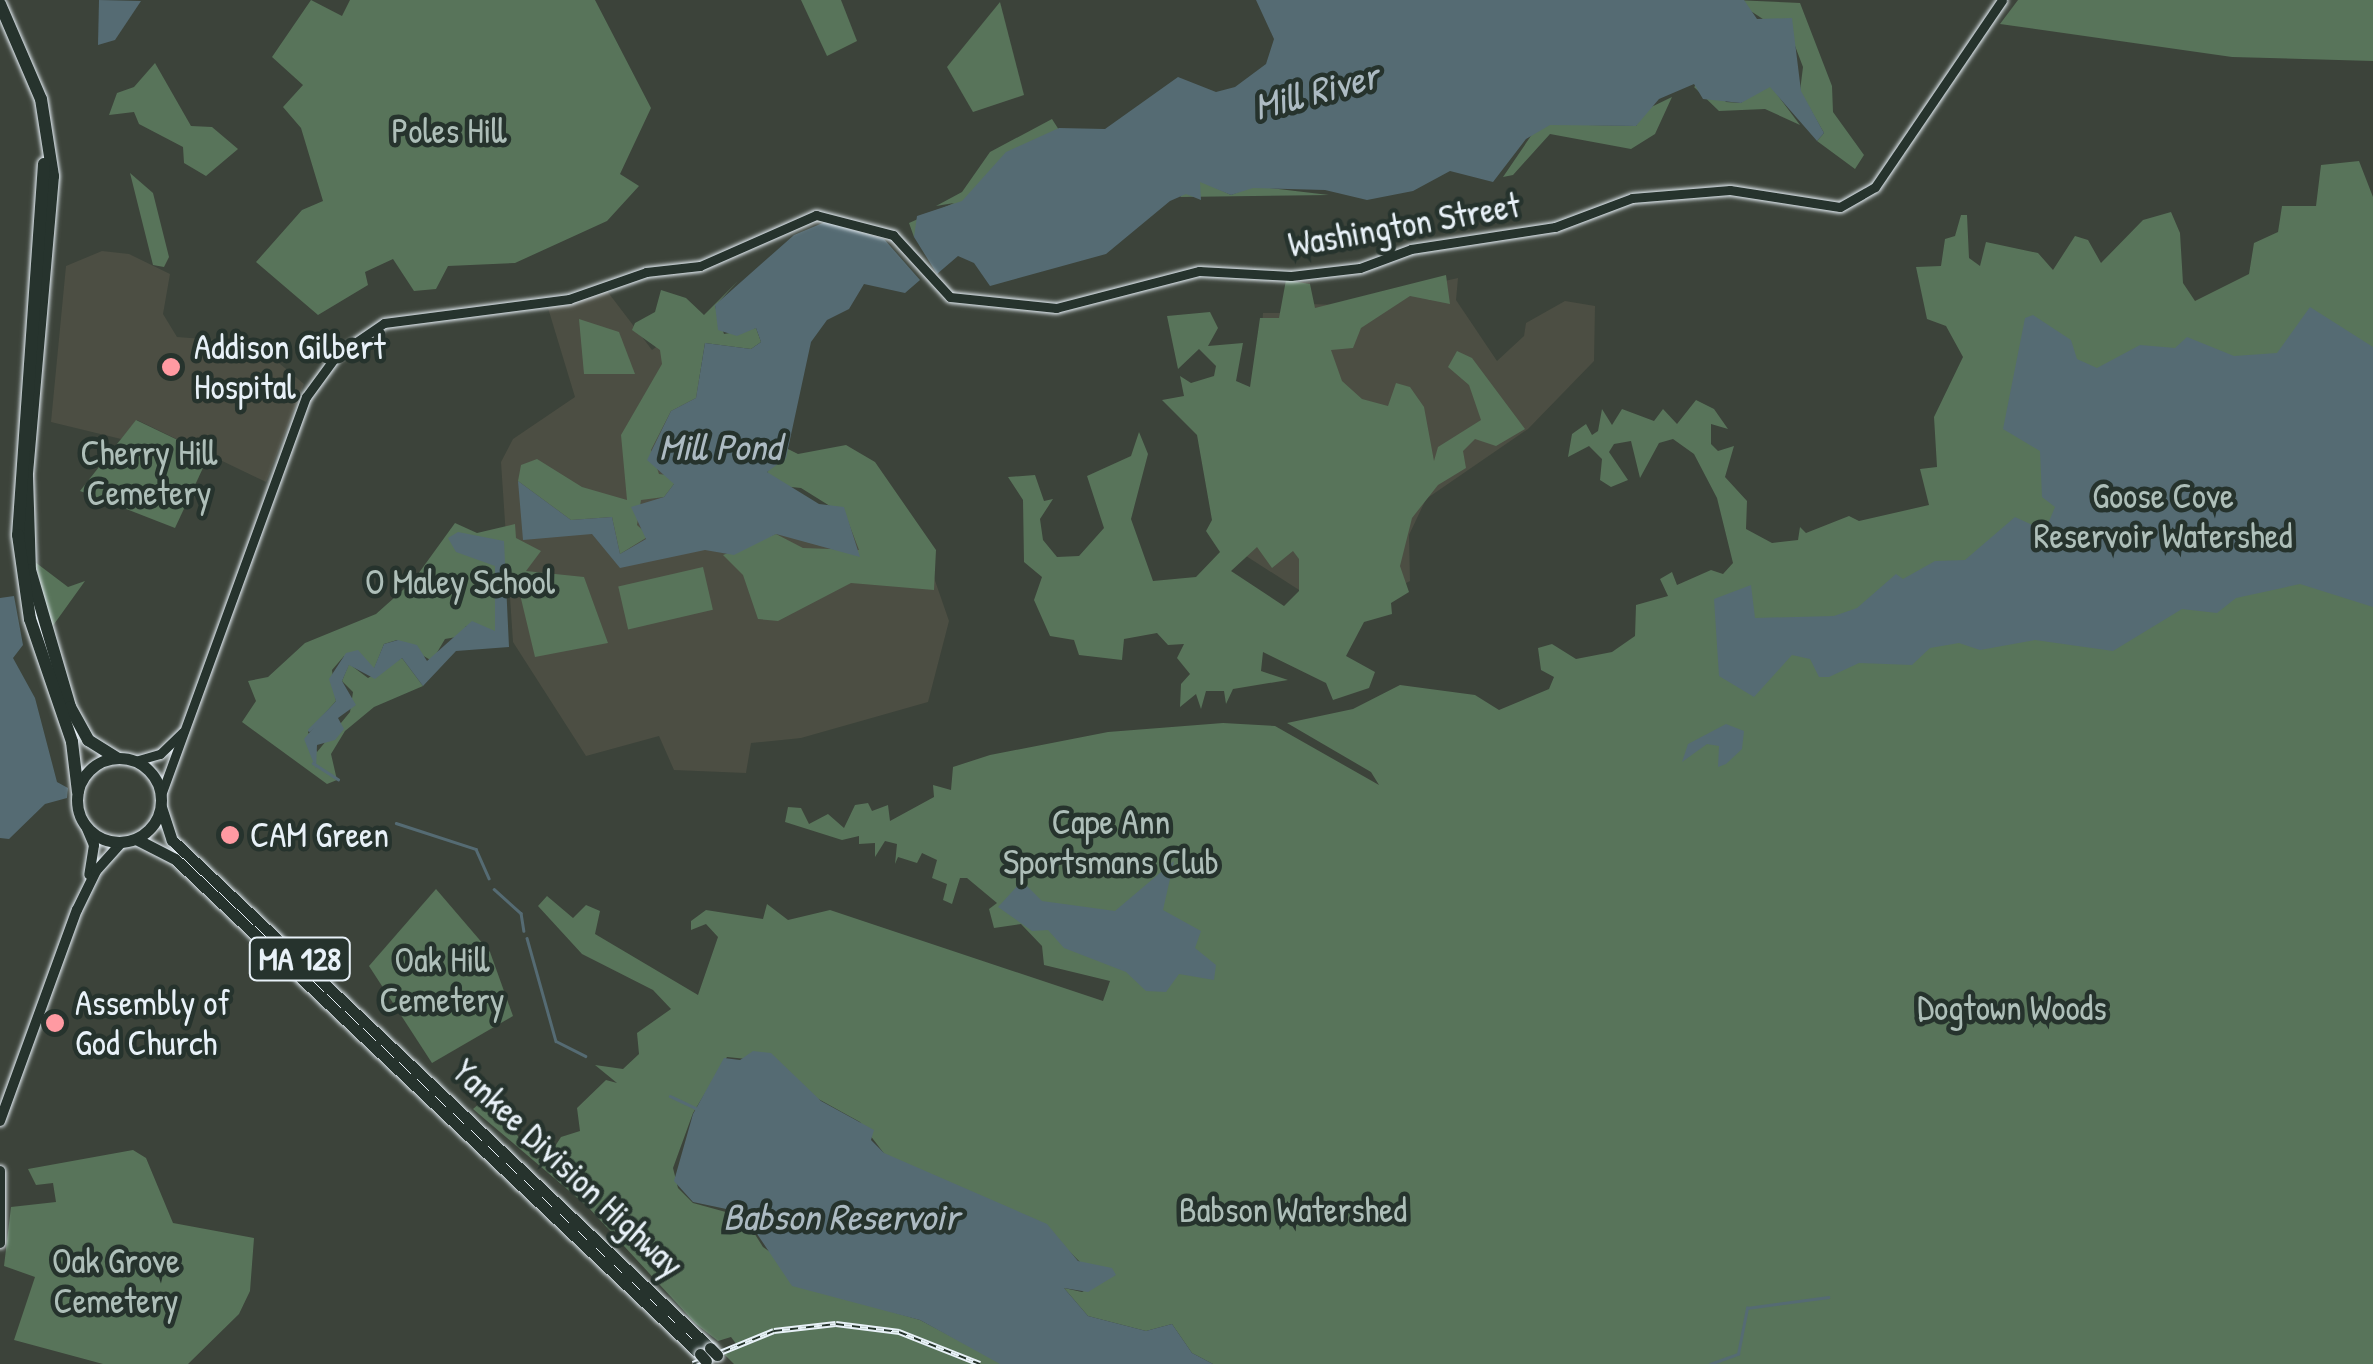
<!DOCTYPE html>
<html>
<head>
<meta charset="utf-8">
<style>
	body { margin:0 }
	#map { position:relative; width:2373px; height:1364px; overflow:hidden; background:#3c433a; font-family:"Patrick Hand",sans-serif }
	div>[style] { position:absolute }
	.built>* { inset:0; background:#4c4e43 }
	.green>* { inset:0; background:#58745a; transform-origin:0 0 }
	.water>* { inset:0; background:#556b73 }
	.stream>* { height:2.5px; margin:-1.25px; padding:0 1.25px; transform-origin:1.25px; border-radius:1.25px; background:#556b73 }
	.roads { filter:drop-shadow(0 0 2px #e8f1f8) drop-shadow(0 0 2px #e8f1f8) }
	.secondary>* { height:9px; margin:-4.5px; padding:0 4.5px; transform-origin:4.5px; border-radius:4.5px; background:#26332d }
	.primary>* { height:10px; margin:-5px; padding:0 5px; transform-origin:5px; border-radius:5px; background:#26332d }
	.trunk>* { height:11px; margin:-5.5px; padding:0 5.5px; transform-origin:5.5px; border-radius:5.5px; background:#26332d }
	.trunk>.ring { margin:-5.5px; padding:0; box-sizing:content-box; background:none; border:11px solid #26332d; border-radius:50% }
	.motorway>* { height:12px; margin:-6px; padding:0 6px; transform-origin:6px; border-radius:6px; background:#26332d }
	.rail>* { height:6px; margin-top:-3px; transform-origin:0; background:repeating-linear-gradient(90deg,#26332d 0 8px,#e8f1f8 0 16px); box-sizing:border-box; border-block:2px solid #e8f1f8 }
	.bridges { filter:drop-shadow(0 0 2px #e8f1f8) drop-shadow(0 0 2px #e8f1f8) }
	.trunk-bridge>* { height:11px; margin:-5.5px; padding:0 5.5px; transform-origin:5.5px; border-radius:5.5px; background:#26332d }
	.dots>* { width:28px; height:28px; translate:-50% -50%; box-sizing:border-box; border:5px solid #26332d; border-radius:50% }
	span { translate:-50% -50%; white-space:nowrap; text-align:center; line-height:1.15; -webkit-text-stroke:9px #26332d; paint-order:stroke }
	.shield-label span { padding:2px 8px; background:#26332d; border:2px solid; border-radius:8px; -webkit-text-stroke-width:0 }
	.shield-label { font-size:32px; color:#e8f1f8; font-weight:700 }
	.park-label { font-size:35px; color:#aebfb9 }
	.street-label { font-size:35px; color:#e8f1f8 }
	.poi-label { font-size:35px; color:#e8f1f8 }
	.left { translate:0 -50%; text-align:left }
	.water-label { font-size:38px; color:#adbbc3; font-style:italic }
</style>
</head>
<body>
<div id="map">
	<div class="built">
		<i style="clip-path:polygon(102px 251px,129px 254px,170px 274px,163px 314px,177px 337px,255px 343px,304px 384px,266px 482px,137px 420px,121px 439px,51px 422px,66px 266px)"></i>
		<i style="clip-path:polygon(1458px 278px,1456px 300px,1497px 361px,1524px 336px,1526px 323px,1565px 301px,1595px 306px,1594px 361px,1528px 429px,1426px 499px,1409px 535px,1410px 581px,1341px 617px,1243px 554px,1263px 313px,1286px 313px,1287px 282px,1310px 282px,1310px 304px,1338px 305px)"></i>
		<i style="clip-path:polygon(607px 291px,652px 350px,684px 327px,718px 447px,931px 569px,949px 621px,928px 702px,801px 738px,751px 743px,746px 773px,674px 770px,659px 736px,586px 756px,513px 642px,501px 462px,513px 439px,575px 397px,548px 308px)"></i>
	</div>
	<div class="green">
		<i style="clip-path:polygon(311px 0,342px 16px,350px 0,595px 0,651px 108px,620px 174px,639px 186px,607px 221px,515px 263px,448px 266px,436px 289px,414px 291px,393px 259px,365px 272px,368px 285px,318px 315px,256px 262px,302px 210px,323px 201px,301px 128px,283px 107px,303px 85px,272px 57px)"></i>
		<i style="clip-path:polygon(801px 0,841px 0,857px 41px,827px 56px)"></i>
		<i style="clip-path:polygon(1734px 0,1800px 3px,1832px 86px,1833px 112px,1864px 155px,1855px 169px,1817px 141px,1824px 133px,1800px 91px,1803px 67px,1792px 38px)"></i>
		<i style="clip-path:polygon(2018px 0,2373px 0,2373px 61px,2232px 57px,2000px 24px)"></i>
		<i style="clip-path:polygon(1000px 2px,1024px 95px,973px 112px,947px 67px)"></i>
		<i style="clip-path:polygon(155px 63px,191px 126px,212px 127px,238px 149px,206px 176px,184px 163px,183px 147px,139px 124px,134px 112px,109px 115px,117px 93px,134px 87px)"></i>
		<i style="clip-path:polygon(1705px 77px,1726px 102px,1741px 103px,1767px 81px,1800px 125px,1765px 109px,1719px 111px,1694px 87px)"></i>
		<i style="clip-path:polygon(1672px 97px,1655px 134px,1631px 149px,1550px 134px,1513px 175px,1503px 177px,1539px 124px,1636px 126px,1645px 110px)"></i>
		<i style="clip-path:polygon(1052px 119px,1059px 130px,1095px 134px,1130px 122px,1008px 170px,914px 237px,909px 223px,954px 203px,936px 206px,962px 192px,990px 152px)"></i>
		<i style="clip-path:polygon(2359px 161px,2373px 197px,2373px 1364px,1213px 1364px,1192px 1353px,1172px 1324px,1146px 1331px,1088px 1316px,1064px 1288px,1082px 1292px,1115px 1275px,1082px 1264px,1056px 1238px,977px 1196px,886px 1156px,860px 1122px,813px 1096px,778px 1062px,727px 1057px,693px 1113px,673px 1168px,678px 1188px,693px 1203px,744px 1217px,763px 1247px,830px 1294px,920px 1320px,1003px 1364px,734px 1364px,723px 1353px,737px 1345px,731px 1337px,718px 1341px,696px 1324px,588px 1207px,473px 1109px,487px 1097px,536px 1159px,550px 1154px,561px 1137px,580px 1131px,577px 1108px,606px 1080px,617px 1083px,595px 1065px,623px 1069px,639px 1054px,637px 1033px,671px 1009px,653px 990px,582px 954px,538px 906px,547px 896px,573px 918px,586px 905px,600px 911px,595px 934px,698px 995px,718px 937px,706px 924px,691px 930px,691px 921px,706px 910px,763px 919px,767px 904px,788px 920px,830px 910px,1103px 1001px,1110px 981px,1044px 965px,1042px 946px,1021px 924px,994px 928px,989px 909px,997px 903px,967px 878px,960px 878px,952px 904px,943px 900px,947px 884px,932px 878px,937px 860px,922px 853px,917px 863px,898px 857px,895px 864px,897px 844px,885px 841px,875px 857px,875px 843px,859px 844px,859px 836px,842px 840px,785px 822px,788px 807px,801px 808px,809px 824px,828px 814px,844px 828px,855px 805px,868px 803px,872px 811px,888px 805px,890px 821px,934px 797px,933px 785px,951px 790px,953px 767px,990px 755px,1108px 732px,1223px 723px,1275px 726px,1379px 785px,1371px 772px,1287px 723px,1353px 709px,1400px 685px,1475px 695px,1499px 710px,1549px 689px,1554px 677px,1541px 670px,1538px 648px,1552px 644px,1576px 659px,1612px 652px,1635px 636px,1636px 605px,1668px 596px,1660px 579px,1672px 572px,1677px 585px,1711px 570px,1723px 574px,1733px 563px,1717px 498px,1694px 454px,1673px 439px,1659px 443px,1640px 478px,1631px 441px,1614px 444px,1609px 452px,1628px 480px,1611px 487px,1600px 480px,1602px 459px,1589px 446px,1568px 457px,1572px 434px,1586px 424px,1592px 435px,1598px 431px,1602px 409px,1612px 425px,1622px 409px,1654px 421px,1663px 409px,1677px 424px,1696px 400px,1714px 409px,1728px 429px,1711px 424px,1711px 444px,1718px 451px,1734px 446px,1725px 477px,1747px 501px,1746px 529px,1772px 543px,1798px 540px,1800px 527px,1806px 533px,1849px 516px,1859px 521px,1929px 505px,1920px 469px,1937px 467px,1934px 417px,1963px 357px,1946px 326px,1927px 319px,1916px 267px,1941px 266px,1945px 239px,1955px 236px,1961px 215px,1967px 215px,1969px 258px,1980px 266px,1986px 242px,2038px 253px,2053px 270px,2075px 236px,2088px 240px,2101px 263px,2143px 220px,2171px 212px,2180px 233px,2183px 283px,2195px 301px,2249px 274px,2254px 243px,2278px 232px,2282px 206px,2316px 206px,2321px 165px)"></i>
		<i style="clip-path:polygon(130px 173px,153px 193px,169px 257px,164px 267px,153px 265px)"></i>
		<i style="clip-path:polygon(1199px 180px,1231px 195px,1254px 186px,1329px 195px,1180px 197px)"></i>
		<i style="clip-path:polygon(evenodd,1446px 275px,1450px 304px,1410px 296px,1361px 328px,1353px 348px,1331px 350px,1342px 381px,1362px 399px,1388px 406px,1396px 383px,1410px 387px,1424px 407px,1434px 461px,1438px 447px,1481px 420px,1469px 385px,1448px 367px,1457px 351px,1472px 358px,1525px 429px,1496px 446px,1475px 439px,1463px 451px,1466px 468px,1438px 485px,1412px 518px,1400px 566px,1409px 592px,1391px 603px,1392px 614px,1364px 622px,1346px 656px,1375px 672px,1369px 688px,1333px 700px,1326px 683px,1263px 652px,1261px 671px,1288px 680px,1233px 689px,1226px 704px,1224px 691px,1206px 691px,1201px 709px,1196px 694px,1180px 707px,1181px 684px,1190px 674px,1177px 658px,1184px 644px,1168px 645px,1157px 633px,1124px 639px,1122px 660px,1079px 655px,1074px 640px,1050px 636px,1034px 600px,1042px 577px,1024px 562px,1023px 500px,1008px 477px,1035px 475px,1044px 501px,1053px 499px,1040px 519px,1043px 540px,1057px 557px,1079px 556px,1104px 528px,1087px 476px,1131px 456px,1139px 432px,1148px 454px,1131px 519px,1153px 581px,1196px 577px,1220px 552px,1206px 531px,1212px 520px,1197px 435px,1162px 400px,1184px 396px,1180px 376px,1191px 383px,1214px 376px,1216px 366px,1199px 349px,1178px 369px,1167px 316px,1210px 312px,1218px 328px,1208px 346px,1243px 343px,1236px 381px,1250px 387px,1260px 318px,1279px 318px,1286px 280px,1310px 284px,1315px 308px,1446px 275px,1257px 547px,1272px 568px,1293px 551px,1299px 559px,1299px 591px,1284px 606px,1231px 571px,1257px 547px)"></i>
		<i style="clip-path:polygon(738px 281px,715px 306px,724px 334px,756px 328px,761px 342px,751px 349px,705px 343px,696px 398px,671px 411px,651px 450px,659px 474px,674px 476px,674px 484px,664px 497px,641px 500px,637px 525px,649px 536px,620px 554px,612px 517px,571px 520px,518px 481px,521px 465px,537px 459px,582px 487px,627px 500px,621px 435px,662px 364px,660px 350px,632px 330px,635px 323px,655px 312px,661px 290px,686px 298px,704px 315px)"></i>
		<i style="clip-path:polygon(579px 319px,619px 332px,635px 374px,584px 374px)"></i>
		<i style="clip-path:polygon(136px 420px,209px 455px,175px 528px,80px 491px)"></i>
		<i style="clip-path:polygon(846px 445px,875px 462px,936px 550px,934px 590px,851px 583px,778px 621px,758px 619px,743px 575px,723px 555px,776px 534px,803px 548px,859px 550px,846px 516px,801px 488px,781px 486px,767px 472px,788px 449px,798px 454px)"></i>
		<i style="clip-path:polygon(455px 523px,477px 533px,515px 524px,516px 538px,541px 551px,526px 571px,584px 577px,608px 643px,535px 657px,517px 582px,498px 598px,495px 632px,466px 626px,462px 636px,445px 639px,432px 661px,397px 640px,384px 644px,374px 669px,344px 656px,332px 670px,336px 701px,308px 732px,317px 752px,350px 712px,353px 692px,342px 681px,349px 664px,368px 678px,402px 658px,423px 686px,374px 707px,345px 731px,331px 754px,337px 780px,327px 784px,242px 722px,256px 701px,248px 681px,268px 677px,305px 643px,376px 614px,413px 581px)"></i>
		<i style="clip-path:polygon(35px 562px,68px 587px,85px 581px,52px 627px)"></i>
		<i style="left:703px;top:567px;width:44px;height:87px;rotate:77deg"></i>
		<i style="clip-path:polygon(436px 889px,490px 952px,513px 1016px,432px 1063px,369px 966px)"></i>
		<i style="clip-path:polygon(133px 1150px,146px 1158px,173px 1223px,254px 1238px,250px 1291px,239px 1314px,188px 1364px,103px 1364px,14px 1340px,35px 1277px,4px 1266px,11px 1207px,56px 1202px,53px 1183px,36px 1185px,28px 1169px)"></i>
	</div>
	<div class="water">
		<i style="clip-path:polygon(99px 0,141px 1px,115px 40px,98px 45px)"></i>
		<i style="clip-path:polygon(1256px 0,1744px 0,1757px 19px,1792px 18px,1801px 91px,1824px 133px,1817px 141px,1770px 87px,1741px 103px,1703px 99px,1694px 84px,1659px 99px,1636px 126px,1550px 125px,1526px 139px,1493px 182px,1450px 171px,1413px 191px,1367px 200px,1325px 190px,1253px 188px,1231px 195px,1200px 182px,1201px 200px,1186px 194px,1170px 201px,1106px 254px,990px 286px,974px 263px,958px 256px,937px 274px,914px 237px,917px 216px,962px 201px,1006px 152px,1059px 128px,1105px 129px,1178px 77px,1216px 92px,1235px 87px,1266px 64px,1274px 39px)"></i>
		<i style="clip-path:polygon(825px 222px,884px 239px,920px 280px,905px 293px,864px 284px,849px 309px,827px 320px,811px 342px,786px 458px,767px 472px,819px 504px,844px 507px,860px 557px,776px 534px,734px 555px,705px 550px,620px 568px,592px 534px,523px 540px,518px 481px,571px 520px,612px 517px,620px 554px,646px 539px,631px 507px,664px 497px,674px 484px,647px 460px,671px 411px,696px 398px,705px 343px,751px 349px,761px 342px,756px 328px,737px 336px,718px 330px,715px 305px,794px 235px)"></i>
		<i style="clip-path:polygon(2310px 307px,2373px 347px,2373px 607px,2300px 584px,2236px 598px,2217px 613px,2182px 609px,2113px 651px,2035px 640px,1980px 650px,1959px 643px,1930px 648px,1912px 665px,1859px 663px,1829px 677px,1819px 677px,1810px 659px,1792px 655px,1754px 697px,1719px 676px,1714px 599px,1751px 585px,1755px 618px,1834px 616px,1857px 608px,1896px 574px,1903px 579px,1935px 561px,1965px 560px,2015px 517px,2045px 531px,2055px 507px,2042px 497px,2040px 451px,2003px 429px,2025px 318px,2033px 315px,2071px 340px,2077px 359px,2097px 368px,2140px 345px,2175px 348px,2187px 337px,2234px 356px,2277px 353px)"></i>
		<i style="clip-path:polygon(458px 532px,504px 541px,509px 647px,456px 651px,423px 686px,402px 658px,375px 679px,349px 665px,342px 681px,356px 705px,338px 718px,344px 729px,335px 740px,317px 745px,316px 769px,304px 739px,336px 701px,329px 679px,346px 653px,358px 650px,374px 668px,384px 644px,398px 640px,417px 645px,427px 661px,472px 621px,495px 631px,495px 566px,456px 552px,448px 538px)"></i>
		<i style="clip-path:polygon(14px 596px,23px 645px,13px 658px,35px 698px,57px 782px,68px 788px,67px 798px,45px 804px,9px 839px,0 838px,0 598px)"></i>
		<i style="clip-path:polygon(1726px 724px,1744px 731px,1742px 749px,1726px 764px,1718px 767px,1719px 746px,1707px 744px,1682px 762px,1688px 744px)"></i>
		<i style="clip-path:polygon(1174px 861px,1163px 910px,1201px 931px,1195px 948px,1216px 965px,1214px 980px,1179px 974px,1166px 992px,1146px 991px,1126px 972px,1064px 948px,1048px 930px,1032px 931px,998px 907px,1022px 881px,1042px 901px,1115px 911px)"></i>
		<i style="clip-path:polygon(753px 1051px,771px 1053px,821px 1101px,874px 1130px,871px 1140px,884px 1153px,1047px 1224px,1078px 1261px,1112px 1268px,1116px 1275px,1088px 1292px,1064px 1288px,1088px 1316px,1146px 1331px,1172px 1324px,1192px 1353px,1213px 1364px,1000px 1364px,920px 1320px,792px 1286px,751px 1225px,731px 1210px,693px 1202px,674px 1181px,693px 1114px,724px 1058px,740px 1060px)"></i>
	</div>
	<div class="stream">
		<i style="left:309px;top:730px;width:40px;rotate:-45deg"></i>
		<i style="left:313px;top:763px;width:30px;rotate:33deg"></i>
		<i style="left:396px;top:823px;width:84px;rotate:18deg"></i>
		<i style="left:476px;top:849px;width:32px;rotate:66deg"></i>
		<i style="left:494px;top:889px;width:36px;rotate:42deg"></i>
		<i style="left:521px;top:913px;width:18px;rotate:81deg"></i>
		<i style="left:527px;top:938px;width:107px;rotate:74.3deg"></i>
		<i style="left:556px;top:1041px;width:33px;rotate:27deg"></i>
		<i style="left:670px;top:1096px;width:31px;rotate:25deg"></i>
		<i style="left:1710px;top:1364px;width:30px;rotate:-20deg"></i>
		<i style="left:1738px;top:1354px;width:47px;rotate:-78.9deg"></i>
		<i style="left:1747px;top:1308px;width:82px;rotate:-7.7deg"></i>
	</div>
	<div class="roads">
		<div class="secondary">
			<i style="left:135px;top:761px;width:26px;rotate:-16deg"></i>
			<i style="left:160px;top:754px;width:32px;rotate:-44deg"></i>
			<i style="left:161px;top:795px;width:424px;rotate:-70deg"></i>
			<i style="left:306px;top:397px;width:51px;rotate:-53.8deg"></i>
			<i style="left:336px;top:356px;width:58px;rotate:-34.5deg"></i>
			<i style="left:384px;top:323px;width:187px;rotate:-7.4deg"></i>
			<i style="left:569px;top:299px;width:82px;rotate:-19.3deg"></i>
			<i style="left:646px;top:272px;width:54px;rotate:-6.3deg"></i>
			<i style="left:700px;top:266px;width:127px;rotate:-23.7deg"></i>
			<i style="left:816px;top:215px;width:80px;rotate:14.6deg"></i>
			<i style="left:893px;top:235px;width:84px;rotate:47.4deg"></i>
			<i style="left:950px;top:297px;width:107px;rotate:5.9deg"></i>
			<i style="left:1056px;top:308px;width:148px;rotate:-14.5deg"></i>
			<i style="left:1199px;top:271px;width:92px;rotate:3.1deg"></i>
			<i style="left:1291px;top:276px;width:69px;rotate:-6.6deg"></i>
			<i style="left:1360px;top:268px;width:54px;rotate:-20.4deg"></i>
			<i style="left:1411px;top:249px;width:146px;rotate:-8.7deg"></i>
			<i style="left:1555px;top:227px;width:82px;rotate:-20.6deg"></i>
			<i style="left:1632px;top:198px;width:98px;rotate:-4.7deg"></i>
			<i style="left:1730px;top:190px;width:111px;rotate:8.8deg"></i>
			<i style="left:1840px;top:207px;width:40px;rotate:-29.7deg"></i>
			<i style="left:1875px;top:187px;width:226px;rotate:-55.8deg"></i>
		</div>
		<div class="primary">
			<i style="left:85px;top:824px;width:23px;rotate:67deg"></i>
			<i style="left:94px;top:845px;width:30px;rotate:99deg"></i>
			<i style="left:0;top:1121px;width:225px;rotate:-70deg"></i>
			<i style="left:77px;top:910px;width:43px;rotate:-64deg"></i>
			<i style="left:96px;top:871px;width:39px;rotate:-48deg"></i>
			<i style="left:0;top:1171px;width:72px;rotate:90deg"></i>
		</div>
		<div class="trunk">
			<i class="ring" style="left:77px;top:758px;width:73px;height:73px"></i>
			<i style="left:161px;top:807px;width:35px;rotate:72deg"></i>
			<i style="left:172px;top:840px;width:740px;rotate:43.36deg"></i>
			<i style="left:136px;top:839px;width:44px;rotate:27.1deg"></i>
			<i style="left:175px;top:859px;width:722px;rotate:43.32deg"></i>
		</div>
		<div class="motorway">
			<i style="left:0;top:4px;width:103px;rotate:66.7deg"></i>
			<i style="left:41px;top:99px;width:78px;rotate:81.1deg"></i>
			<i style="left:53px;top:176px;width:301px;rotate:95deg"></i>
			<i style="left:27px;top:476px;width:94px;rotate:88.2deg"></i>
			<i style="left:30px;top:570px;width:143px;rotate:73.7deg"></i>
			<i style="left:70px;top:707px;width:38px;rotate:61deg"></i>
			<i style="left:88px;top:740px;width:34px;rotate:32deg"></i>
			<i style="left:44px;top:164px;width:372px;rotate:94deg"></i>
			<i style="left:18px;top:535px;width:85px;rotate:81.9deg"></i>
			<i style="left:30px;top:619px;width:130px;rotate:71.1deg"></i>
			<i style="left:72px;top:742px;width:50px;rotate:83.2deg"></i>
		</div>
	</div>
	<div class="rail">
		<i style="left:693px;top:1364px;width:87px;rotate:-22.2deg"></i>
		<i style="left:774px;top:1331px;width:62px;rotate:-6.4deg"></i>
		<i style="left:836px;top:1324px;width:64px;rotate:7.2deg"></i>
		<i style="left:899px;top:1332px;width:87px;rotate:21.6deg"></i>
	</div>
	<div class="bridges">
		<div class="trunk-bridge">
			<i style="left:710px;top:1348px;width:10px;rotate:45deg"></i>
			<i style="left:700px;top:1354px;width:9px;rotate:49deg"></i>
		</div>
	</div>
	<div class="dots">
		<i style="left:171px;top:367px;background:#ff9aa2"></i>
		<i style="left:230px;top:835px;background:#ff9aa2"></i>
		<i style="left:55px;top:1023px;background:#ff9aa2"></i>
	</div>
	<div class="shield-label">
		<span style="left:300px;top:959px">MA 128</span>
	</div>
	<div class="park-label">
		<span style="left:449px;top:131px">Poles Hill</span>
		<span style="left:149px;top:473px">Cherry Hill<br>Cemetery</span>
		<span style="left:2163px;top:516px">Goose Cove<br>Reservoir Watershed</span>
		<span style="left:460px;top:582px">O Maley School</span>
		<span style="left:1111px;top:842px">Cape Ann<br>Sportsmans Club</span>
		<span style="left:442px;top:980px">Oak Hill<br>Cemetery</span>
		<span style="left:2012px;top:1008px">Dogtown Woods</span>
		<span style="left:1293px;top:1210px">Babson Watershed</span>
		<span style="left:116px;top:1281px">Oak Grove<br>Cemetery</span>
	</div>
	<div class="street-label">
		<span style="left:1404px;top:225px;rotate:-10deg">Washington Street</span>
		<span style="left:568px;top:1168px;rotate:43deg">Yankee Division Highway</span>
	</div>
	<div class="poi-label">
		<span class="left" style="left:194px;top:367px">Addison Gilbert<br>Hospital</span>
		<span class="left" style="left:250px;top:835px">CAM Green</span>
		<span class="left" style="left:75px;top:1023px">Assembly of<br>God Church</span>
	</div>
	<div class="water-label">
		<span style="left:1316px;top:91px;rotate:-15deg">Mill River</span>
		<span style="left:720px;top:447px">Mill Pond</span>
		<span style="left:841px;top:1217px">Babson Reservoir</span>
	</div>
</div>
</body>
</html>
